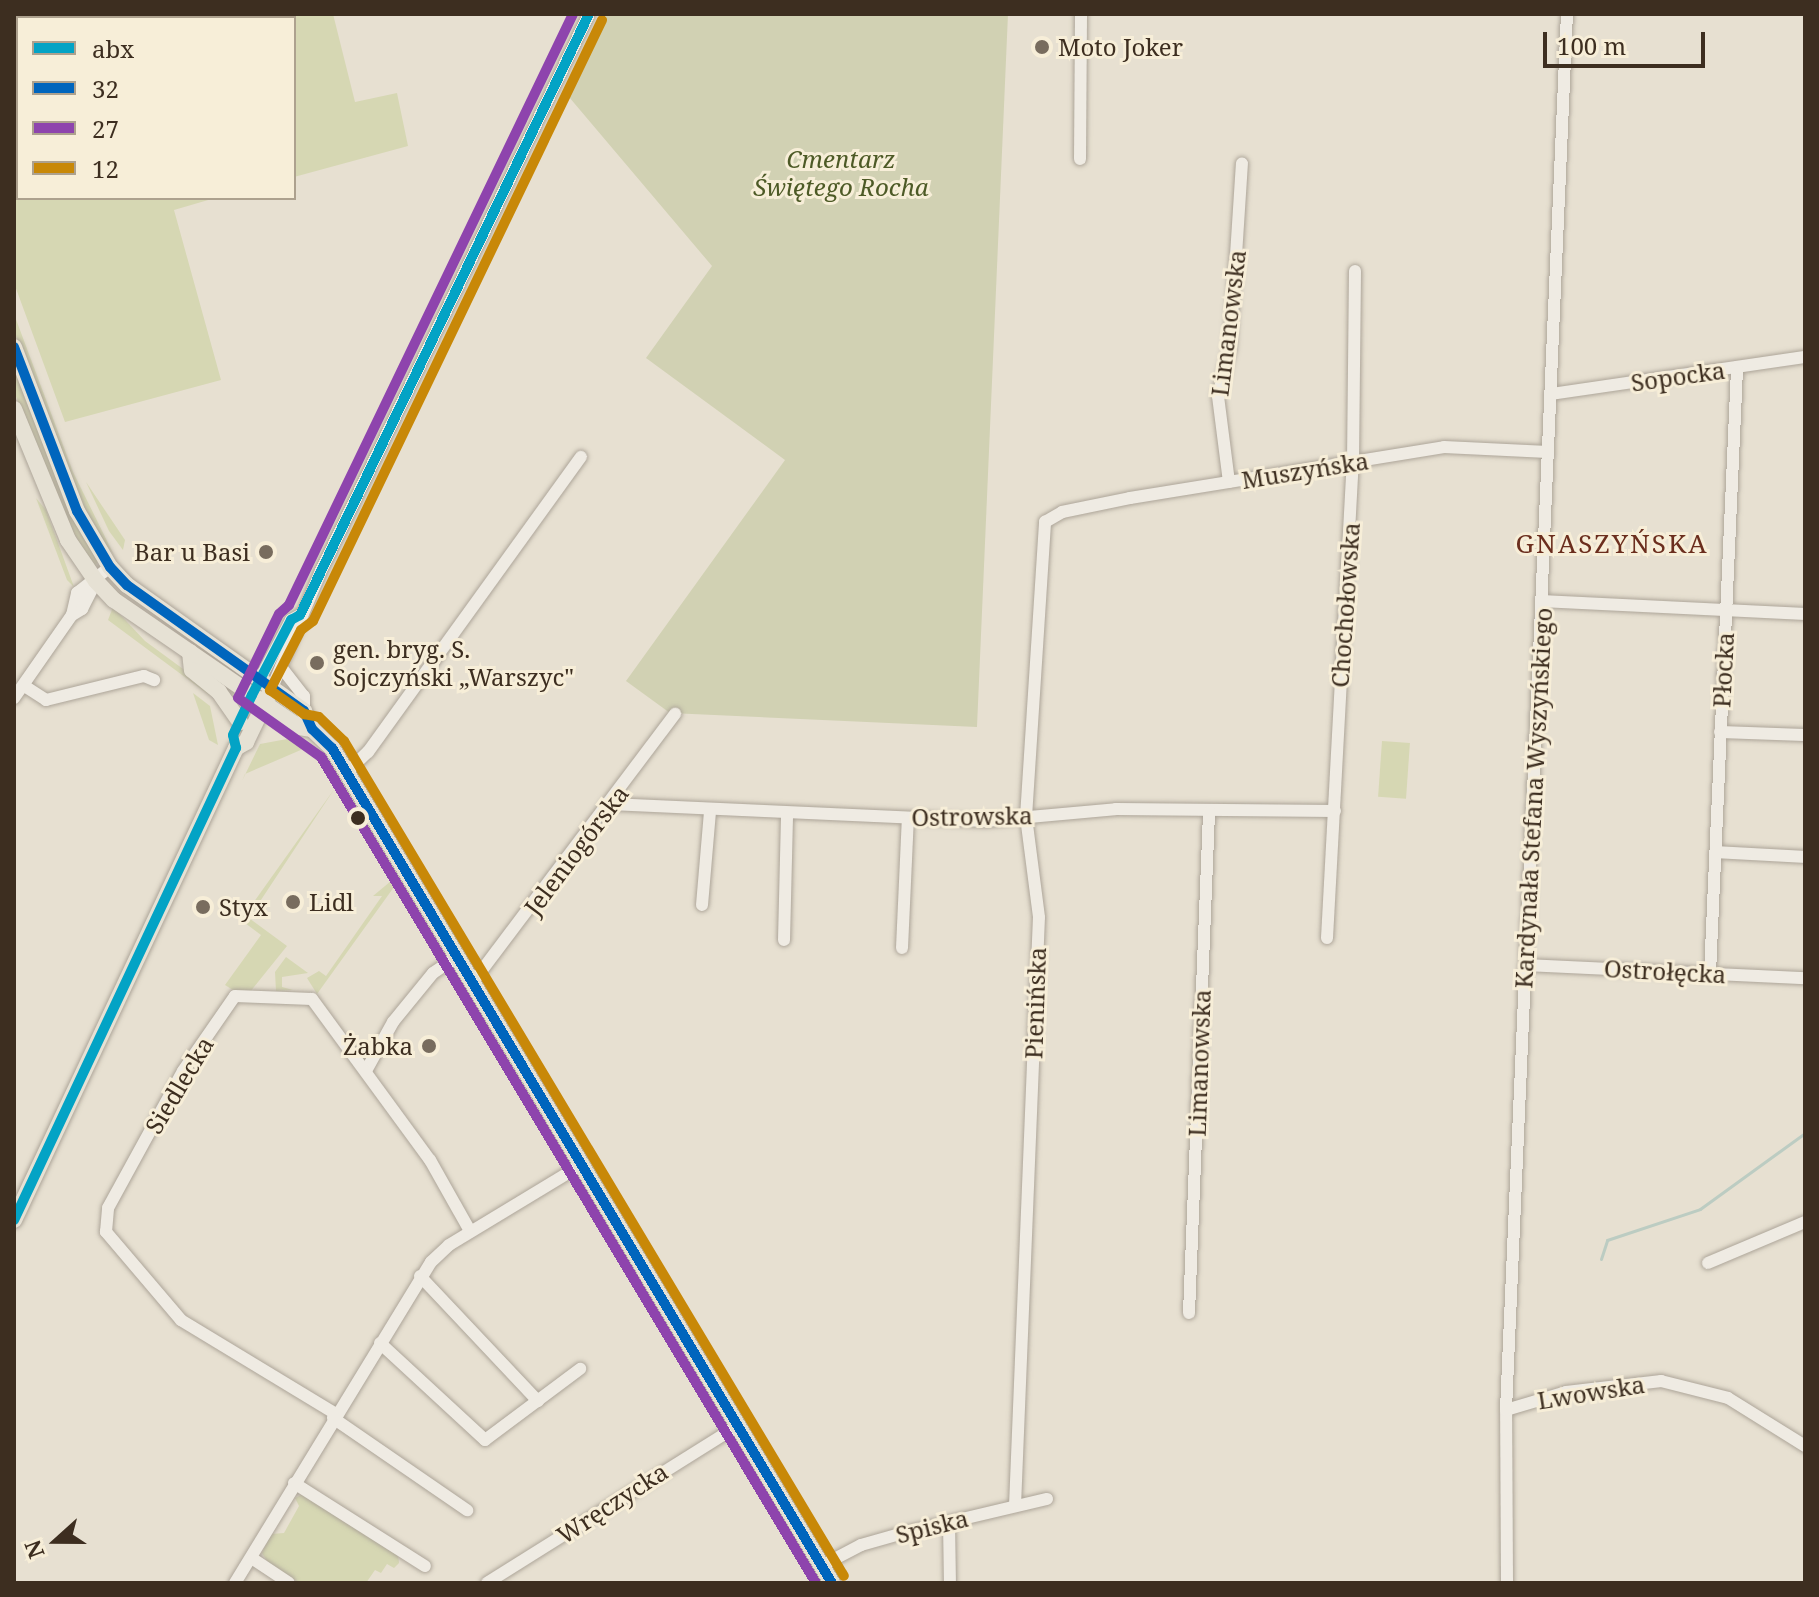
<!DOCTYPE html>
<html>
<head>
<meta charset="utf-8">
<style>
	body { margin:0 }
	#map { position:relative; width:1819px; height:1597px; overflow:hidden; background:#e7e0d1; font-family:"Noto Serif",serif }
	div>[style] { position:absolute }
	.green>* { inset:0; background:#d6d7b3; transform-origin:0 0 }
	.cemetery>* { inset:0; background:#d1d1b3 }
	.stream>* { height:3px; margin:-1.5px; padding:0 1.5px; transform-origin:1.5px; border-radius:1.5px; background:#bcccc2 }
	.roads { filter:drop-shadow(0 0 2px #ada599) drop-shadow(0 0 2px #ada599) }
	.minor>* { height:12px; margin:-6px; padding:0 6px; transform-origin:6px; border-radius:6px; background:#efebe3 }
	.major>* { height:16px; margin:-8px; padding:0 8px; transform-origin:8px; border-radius:8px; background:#e6e1d4 }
	.bus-1>* { height:10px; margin:-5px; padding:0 5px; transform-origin:5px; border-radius:5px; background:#03a3c5 }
	.bus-2>* { height:10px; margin:-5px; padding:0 5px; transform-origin:5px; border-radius:5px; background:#0065bd }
	.bus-3>* { height:10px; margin:-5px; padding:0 5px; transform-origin:5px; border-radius:5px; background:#8e44ad }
	.bus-4>* { height:10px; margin:-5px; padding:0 5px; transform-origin:5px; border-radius:5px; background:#c88808 }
	.dots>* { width:22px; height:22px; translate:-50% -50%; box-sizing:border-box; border:4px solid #f7eed8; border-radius:50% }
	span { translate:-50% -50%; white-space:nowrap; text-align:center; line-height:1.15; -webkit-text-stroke:6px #f7eed8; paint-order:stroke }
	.poi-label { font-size:24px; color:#3d2e20 }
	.left { translate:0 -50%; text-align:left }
	.right { translate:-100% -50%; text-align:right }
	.park-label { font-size:24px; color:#4d5a26; font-style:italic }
	.street-label { font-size:24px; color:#3d2e20 }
	.neighbourhood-label { font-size:26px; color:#6b2e1e; letter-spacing:2px }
	.frame { position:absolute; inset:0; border:16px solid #3d2e20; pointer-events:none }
	.legend { position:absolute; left:16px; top:16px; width:280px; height:184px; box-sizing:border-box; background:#f7eed8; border:2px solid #ada18e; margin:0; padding:10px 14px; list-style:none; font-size:24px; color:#3d2e20 }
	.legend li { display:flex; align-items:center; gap:16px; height:40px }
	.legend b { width:40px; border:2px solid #ada18e }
	.north { position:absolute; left:16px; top:1501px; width:80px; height:80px; -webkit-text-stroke:6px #f7eed8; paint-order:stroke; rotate:249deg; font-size:22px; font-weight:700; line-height:32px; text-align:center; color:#3d2e20 }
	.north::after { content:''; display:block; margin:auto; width:28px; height:36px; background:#3d2e20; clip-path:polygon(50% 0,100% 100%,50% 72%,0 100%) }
	.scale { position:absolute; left:1543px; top:32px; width:162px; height:36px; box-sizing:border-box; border:4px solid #3d2e20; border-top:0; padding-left:10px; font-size:24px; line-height:28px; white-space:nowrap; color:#3d2e20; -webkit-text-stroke:6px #f7eed8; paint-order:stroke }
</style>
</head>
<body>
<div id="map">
	<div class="green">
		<i style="clip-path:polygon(199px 14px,333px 14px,355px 102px,397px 93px,408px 146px,294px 177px,294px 18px,185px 18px)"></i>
		<i style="clip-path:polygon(18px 35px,18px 198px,215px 198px,174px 210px,221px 380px,65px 422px,14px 283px)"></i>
		<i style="clip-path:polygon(14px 314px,73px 472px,114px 555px,91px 525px,14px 331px)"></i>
		<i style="clip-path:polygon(14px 365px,98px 561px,94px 568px,58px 506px,14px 391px)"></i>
		<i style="clip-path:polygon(86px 482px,125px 540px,123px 550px,109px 531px)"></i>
		<i style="clip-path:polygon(36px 498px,46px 510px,74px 587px,67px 580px)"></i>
		<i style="clip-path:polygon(113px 607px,145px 641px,213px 691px,209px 695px,108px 620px)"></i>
		<i style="clip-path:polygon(193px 693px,210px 706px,218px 745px,209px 740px)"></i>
		<i style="clip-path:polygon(287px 739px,310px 746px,245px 774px,242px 781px,260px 744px)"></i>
		<i style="left:1382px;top:741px;width:28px;height:56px;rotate:4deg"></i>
		<i style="clip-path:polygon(335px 788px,249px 918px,287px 946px,250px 992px,236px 992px,225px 985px,261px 935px,241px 920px)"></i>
		<i style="clip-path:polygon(391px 881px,394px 887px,317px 994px,307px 978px,319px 971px,326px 976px,382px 896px,373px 896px)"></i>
		<i style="clip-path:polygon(286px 957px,308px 973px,282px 977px,282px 987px,293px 990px,276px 991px,275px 972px)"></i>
		<i style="clip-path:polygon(303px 1494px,398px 1555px,399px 1563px,394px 1568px,387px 1564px,381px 1573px,375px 1570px,366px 1583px,300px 1583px,269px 1564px,262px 1553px,271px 1534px,284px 1533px,299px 1506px,295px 1498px)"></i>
	</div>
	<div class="cemetery">
		<i style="clip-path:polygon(607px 14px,1008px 14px,977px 727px,670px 713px,626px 681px,785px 460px,646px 358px,712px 266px,569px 97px)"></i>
	</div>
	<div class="stream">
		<i style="left:1601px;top:1259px;width:20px;rotate:-72deg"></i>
		<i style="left:1607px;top:1240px;width:98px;rotate:-18.4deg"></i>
		<i style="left:1700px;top:1209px;width:130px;rotate:-35.9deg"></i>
	</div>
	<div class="roads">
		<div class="minor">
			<i style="left:1080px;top:159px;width:145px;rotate:-89.6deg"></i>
			<i style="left:1551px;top:394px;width:257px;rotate:-8.3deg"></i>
			<i style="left:1229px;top:482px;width:87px;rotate:-97.3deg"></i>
			<i style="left:1218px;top:396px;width:49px;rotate:-76deg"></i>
			<i style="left:1230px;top:348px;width:185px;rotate:-86.3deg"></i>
			<i style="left:1542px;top:601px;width:263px;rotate:2.8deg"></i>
			<i style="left:72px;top:615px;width:23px;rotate:-77deg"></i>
			<i style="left:77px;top:593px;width:42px;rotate:-38.2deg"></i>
			<i style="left:281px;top:667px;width:37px;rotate:52deg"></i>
			<i style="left:304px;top:696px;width:15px;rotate:90deg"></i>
			<i style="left:260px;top:679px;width:67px;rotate:-62.3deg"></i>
			<i style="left:291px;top:620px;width:10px;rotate:-29deg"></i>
			<i style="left:26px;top:687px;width:24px;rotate:33deg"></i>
			<i style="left:46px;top:700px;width:101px;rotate:-13.8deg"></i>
			<i style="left:144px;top:676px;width:11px;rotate:22deg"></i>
			<i style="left:272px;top:688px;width:125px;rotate:-67.3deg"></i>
			<i style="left:320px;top:573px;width:620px;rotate:-64.3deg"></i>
			<i style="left:14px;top:698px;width:101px;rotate:-55.1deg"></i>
			<i style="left:72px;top:615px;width:12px;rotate:-31deg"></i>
			<i style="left:82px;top:609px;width:31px;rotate:-63deg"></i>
			<i style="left:1720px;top:732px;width:85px;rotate:2deg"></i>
			<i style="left:347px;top:772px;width:29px;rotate:-44deg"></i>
			<i style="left:368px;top:752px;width:364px;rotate:-54.2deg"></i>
			<i style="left:610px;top:804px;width:375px;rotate:2.6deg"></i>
			<i style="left:985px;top:821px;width:132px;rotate:-5.2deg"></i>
			<i style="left:1116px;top:809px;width:219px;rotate:0.5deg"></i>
			<i style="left:1716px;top:852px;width:89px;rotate:3.2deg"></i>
			<i style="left:702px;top:905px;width:94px;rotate:-85.1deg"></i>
			<i style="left:1327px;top:938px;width:477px;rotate:-86.9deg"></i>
			<i style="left:1353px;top:462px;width:191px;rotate:-89.4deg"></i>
			<i style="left:784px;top:940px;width:127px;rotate:-88.6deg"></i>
			<i style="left:902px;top:948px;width:130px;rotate:-87.4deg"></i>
			<i style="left:1526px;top:965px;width:279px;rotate:2.7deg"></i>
			<i style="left:1710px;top:973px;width:606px;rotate:-87.44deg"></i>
			<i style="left:473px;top:982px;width:336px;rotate:-53deg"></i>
			<i style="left:367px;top:1069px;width:54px;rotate:-61deg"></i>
			<i style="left:393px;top:1022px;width:63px;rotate:-50.8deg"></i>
			<i style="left:433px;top:973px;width:30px;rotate:-34deg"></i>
			<i style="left:1708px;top:1263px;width:105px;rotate:-22.9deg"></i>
			<i style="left:420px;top:1276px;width:172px;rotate:46.7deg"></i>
			<i style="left:1189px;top:1313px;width:501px;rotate:-87.71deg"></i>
			<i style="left:380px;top:1343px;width:143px;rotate:42.7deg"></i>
			<i style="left:485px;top:1440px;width:119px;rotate:-36.8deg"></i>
			<i style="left:1506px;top:1410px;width:63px;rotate:-16.7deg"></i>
			<i style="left:1566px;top:1392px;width:96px;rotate:-6.6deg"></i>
			<i style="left:1661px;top:1381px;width:69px;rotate:14.2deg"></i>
			<i style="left:1728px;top:1398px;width:91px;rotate:31.9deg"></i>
			<i style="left:336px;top:1414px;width:181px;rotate:-148.8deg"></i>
			<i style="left:181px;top:1320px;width:116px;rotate:-130.4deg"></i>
			<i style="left:106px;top:1232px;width:24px;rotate:-85deg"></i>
			<i style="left:108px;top:1208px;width:156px;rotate:-61.3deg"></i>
			<i style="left:183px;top:1071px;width:91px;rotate:-55.3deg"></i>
			<i style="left:235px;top:996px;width:77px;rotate:2.2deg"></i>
			<i style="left:312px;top:999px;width:200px;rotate:53.8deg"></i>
			<i style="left:430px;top:1160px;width:81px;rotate:60.6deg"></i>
			<i style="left:333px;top:1418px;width:163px;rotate:34.5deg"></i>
			<i style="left:294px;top:1483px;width:155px;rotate:32.4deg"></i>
			<i style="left:1015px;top:1506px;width:589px;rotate:-87.67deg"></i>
			<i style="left:1039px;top:917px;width:101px;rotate:-97.4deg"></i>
			<i style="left:1026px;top:817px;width:296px;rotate:-86.3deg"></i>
			<i style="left:1045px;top:522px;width:20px;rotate:-30deg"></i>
			<i style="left:1062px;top:512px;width:69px;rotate:-11.6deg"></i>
			<i style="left:1130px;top:498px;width:318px;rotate:-9.2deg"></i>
			<i style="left:1444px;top:447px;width:104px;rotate:2.8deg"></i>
			<i style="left:949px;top:1522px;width:61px;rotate:89.1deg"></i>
			<i style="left:253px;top:1559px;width:43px;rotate:33.7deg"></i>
			<i style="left:821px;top:1566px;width:45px;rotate:-27.7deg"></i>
			<i style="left:861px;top:1545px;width:44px;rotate:-15.9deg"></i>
			<i style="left:903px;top:1533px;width:148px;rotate:-13.3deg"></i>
			<i style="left:235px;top:1583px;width:376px;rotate:-58.6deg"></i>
			<i style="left:431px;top:1262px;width:25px;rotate:-43deg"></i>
			<i style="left:449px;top:1245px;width:157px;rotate:-31.2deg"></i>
			<i style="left:487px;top:1583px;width:297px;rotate:-32.1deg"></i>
			<i style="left:1507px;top:1583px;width:173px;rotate:-90.3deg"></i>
			<i style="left:1506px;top:1410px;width:1397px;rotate:-87.5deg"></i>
		</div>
		<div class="major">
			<i style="left:14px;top:15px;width:2px;rotate:-27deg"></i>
			<i style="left:14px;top:347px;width:176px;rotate:69deg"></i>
			<i style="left:77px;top:511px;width:65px;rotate:59.5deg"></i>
			<i style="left:110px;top:567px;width:25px;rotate:47deg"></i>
			<i style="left:127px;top:585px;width:217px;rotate:35.4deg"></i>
			<i style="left:304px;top:711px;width:20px;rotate:66deg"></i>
			<i style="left:312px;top:729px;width:28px;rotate:44deg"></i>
			<i style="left:332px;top:748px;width:973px;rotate:59.09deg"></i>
			<i style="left:14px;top:409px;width:142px;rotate:67.6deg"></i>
			<i style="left:68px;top:540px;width:50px;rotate:55.7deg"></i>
			<i style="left:96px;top:581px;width:26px;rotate:47deg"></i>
			<i style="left:114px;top:600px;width:224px;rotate:34.5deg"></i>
			<i style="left:299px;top:727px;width:13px;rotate:9deg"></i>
			<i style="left:190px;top:652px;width:18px;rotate:84deg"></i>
			<i style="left:192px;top:670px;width:35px;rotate:39deg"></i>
			<i style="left:219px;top:692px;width:37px;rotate:55deg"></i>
			<i style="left:14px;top:1220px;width:522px;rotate:-64.81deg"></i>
			<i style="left:236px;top:748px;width:12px;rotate:-31deg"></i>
			<i style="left:246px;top:742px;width:60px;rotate:-64.3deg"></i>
		</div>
	</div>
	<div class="bus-1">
		<i style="left:14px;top:1220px;width:522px;rotate:-64.81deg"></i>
		<i style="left:236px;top:748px;width:13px;rotate:-103deg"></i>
		<i style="left:233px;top:735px;width:44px;rotate:-64.6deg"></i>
		<i style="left:252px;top:695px;width:85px;rotate:-62.5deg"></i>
		<i style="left:291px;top:620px;width:10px;rotate:-29deg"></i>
		<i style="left:300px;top:615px;width:667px;rotate:-64.32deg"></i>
	</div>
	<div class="bus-2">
		<i style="left:14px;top:347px;width:176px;rotate:69deg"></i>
		<i style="left:77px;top:511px;width:65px;rotate:59.5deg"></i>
		<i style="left:110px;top:567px;width:25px;rotate:47deg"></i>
		<i style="left:127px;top:585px;width:217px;rotate:35.4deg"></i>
		<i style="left:304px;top:711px;width:20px;rotate:66deg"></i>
		<i style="left:312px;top:729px;width:28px;rotate:44deg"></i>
		<i style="left:332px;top:748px;width:973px;rotate:59.09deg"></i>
	</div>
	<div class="bus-3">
		<i style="left:573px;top:14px;width:656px;rotate:115.67deg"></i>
		<i style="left:289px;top:605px;width:13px;rotate:138deg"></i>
		<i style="left:279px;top:614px;width:93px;rotate:116deg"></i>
		<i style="left:238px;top:698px;width:102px;rotate:35.4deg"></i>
		<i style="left:321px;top:757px;width:963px;rotate:59.07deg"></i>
	</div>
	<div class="bus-4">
		<i style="left:602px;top:20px;width:667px;rotate:115.68deg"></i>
		<i style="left:313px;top:621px;width:15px;rotate:143deg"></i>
		<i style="left:301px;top:630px;width:68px;rotate:117.3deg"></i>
		<i style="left:270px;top:690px;width:42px;rotate:35.2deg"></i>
		<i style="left:304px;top:714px;width:15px;rotate:11deg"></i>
		<i style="left:319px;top:717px;width:35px;rotate:44deg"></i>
		<i style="left:344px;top:741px;width:973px;rotate:59.09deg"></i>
	</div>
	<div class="dots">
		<i style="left:1042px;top:47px;background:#786c5e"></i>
		<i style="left:266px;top:552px;background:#786c5e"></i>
		<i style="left:317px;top:663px;background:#786c5e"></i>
		<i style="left:358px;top:818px;background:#3d2e20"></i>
		<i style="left:293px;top:902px;background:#786c5e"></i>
		<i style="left:203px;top:907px;background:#786c5e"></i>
		<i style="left:429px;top:1046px;background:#786c5e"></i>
	</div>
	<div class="poi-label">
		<span class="left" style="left:1058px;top:47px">Moto Joker</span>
		<span class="right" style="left:250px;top:552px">Bar u Basi</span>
		<span class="left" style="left:333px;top:663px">gen. bryg. S.<br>Sojczyński „Warszyc"</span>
		<span class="left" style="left:309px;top:902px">Lidl</span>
		<span class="left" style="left:219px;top:907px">Styx</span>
		<span class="right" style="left:413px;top:1046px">Żabka</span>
	</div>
	<div class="park-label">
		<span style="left:841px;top:173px">Cmentarz<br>Świętego Rocha</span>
	</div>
	<div class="street-label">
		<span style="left:1228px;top:323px;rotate:-83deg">Limanowska</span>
		<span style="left:1678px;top:376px;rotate:-8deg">Sopocka</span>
		<span style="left:1305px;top:470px;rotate:-9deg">Muszyńska</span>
		<span style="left:1345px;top:605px;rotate:-86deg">Chochołowska</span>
		<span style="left:1723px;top:670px;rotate:-87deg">Płocka</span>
		<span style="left:1533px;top:798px;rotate:-87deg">Kardynała Stefana Wyszyńskiego</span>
		<span style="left:972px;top:816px;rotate:-1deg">Ostrowska</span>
		<span style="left:576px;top:850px;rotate:-53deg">Jeleniogórska</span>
		<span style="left:1665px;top:971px;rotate:3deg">Ostrołęcka</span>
		<span style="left:1035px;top:1003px;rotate:-88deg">Pienińska</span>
		<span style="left:1199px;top:1063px;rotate:-88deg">Limanowska</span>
		<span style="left:179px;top:1085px;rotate:-59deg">Siedlecka</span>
		<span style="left:1591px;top:1392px;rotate:-9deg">Lwowska</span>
		<span style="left:612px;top:1503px;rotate:-33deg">Wręczycka</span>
		<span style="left:932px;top:1526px;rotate:-14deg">Spiska</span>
	</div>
	<div class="neighbourhood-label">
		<span style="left:1612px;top:544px">GNASZYŃSKA</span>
	</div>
	<div class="frame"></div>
	<ul class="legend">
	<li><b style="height:10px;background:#03a3c5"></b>abx</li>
	<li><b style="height:10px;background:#0065bd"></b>32</li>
	<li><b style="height:10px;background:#8e44ad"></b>27</li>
	<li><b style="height:10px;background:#c88808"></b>12</li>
	</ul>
	<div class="north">N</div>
	<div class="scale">100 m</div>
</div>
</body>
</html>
